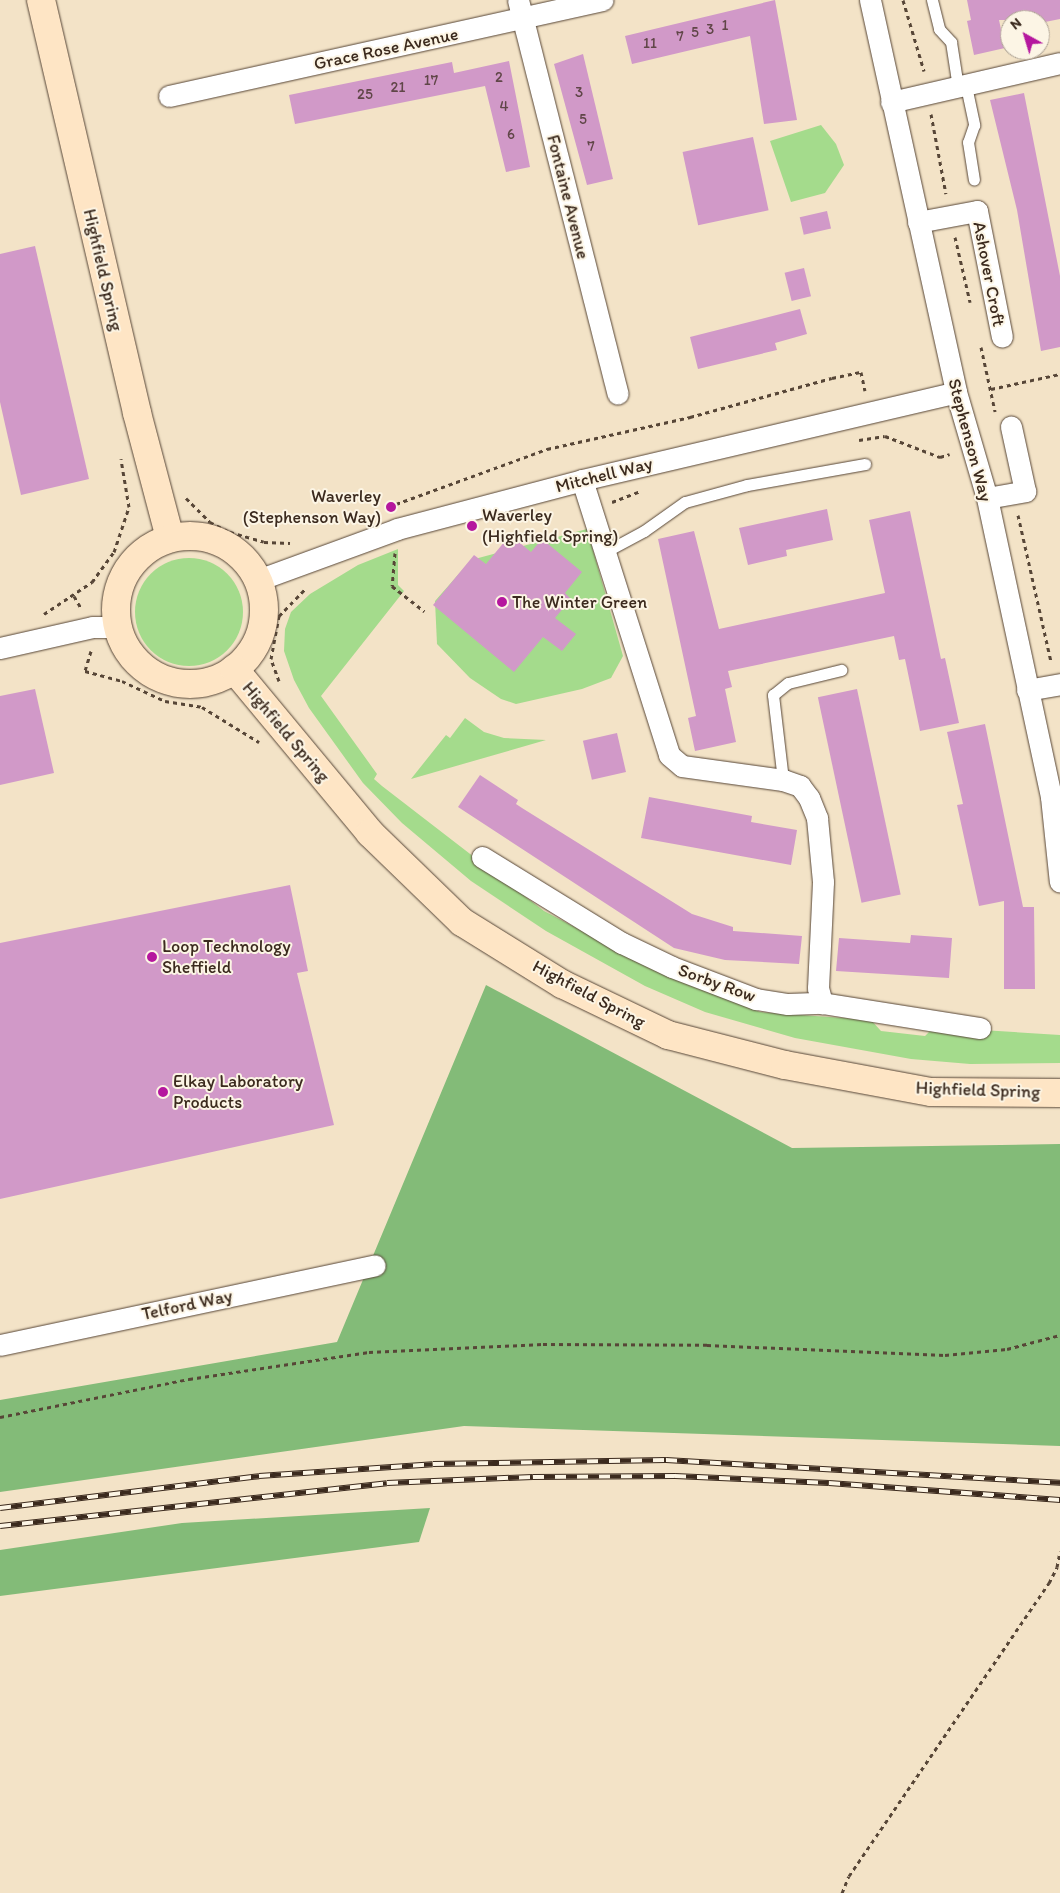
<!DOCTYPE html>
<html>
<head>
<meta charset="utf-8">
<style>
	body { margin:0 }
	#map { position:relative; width:1060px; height:1893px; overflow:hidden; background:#f3e3c7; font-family:Itim,sans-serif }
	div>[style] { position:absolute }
	.green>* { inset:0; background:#a4db8c }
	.round { border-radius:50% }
	.forest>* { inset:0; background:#83bb78 }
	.building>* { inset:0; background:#d199c8; transform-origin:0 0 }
	.path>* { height:3px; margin-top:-1.5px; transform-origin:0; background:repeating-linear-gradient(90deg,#574637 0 4px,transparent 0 8px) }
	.roads { filter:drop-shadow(0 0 1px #574637) drop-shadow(0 0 1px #574637) }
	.service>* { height:11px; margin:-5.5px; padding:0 5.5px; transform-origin:5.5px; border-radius:5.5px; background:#fff }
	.minor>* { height:21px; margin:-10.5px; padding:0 10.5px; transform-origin:10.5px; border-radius:10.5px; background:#fff }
	.secondary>* { height:28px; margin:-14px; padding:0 14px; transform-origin:14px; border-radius:14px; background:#fee5c5 }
	.secondary>.ring { margin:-14px; padding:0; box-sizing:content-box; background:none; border:28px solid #fee5c5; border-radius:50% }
	.rail>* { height:5.5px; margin-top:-2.75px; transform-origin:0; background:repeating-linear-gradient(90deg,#fcf5e5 0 11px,#3b2a1e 0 22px); box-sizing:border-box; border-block:1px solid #3b2a1e }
	.dots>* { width:14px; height:14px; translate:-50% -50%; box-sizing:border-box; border:2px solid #fcf5e5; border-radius:50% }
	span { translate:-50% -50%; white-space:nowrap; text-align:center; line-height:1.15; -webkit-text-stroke:4px #fcf5e5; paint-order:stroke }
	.number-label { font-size:15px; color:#604648 }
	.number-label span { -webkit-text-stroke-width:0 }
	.street-label { font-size:18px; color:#3b2a1e }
	.poi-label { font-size:18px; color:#3b2a1e }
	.right { translate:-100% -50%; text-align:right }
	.left { translate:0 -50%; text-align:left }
	.north { position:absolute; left:1000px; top:10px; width:50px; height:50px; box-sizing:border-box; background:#fcf5e5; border:1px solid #afa495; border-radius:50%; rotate:321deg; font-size:14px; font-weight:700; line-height:20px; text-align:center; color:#3b2a1e }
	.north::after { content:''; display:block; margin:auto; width:18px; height:22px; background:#b5179e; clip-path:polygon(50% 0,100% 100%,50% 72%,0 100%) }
</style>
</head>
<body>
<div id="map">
	<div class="green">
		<i style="clip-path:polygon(821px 125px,836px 144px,844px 165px,825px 193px,791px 202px,770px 141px)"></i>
		<i style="clip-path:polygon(587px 529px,623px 656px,611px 678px,582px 689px,516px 704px,501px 699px,470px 678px,437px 644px,435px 601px,471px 560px)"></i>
		<i style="clip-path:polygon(398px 549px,398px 585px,404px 591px,321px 696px,377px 774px,374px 779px,382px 786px,544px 911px,649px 966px,760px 1012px,871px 1020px,881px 1031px,925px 1036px,934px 1027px,1060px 1035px,1060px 1063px,970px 1064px,911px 1059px,795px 1038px,705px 1012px,645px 986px,546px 931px,471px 881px,402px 823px,363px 783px,309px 708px,294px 680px,284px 651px,285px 629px,291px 612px,310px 594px,358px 565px)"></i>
		<i class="round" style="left:135px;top:558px;width:108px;height:108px"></i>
		<i style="clip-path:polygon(465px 718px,484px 732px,504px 738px,546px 740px,411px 779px,446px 735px,450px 738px)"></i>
	</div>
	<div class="forest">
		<i style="clip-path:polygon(486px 985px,792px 1148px,1060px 1144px,1060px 1446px,464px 1426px,0 1492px,0 1400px,337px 1342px)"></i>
		<i style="clip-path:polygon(430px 1508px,419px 1542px,0 1596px,0 1550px,182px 1523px)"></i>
	</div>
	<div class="building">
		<i style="clip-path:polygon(775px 0,797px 120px,764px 124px,750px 36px,632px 64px,625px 36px)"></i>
		<i style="clip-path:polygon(967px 0,1060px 0,1060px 19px,1040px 23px,1040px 20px,999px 20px,1005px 48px,974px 55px,967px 21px,971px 20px)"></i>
		<i style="clip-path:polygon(583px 54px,613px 179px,587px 185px,554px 64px)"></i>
		<i style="clip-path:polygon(509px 61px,530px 167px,506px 172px,485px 86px,295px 124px,289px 95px,452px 62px,454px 73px)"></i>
		<i style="clip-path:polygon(1024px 93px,1060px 276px,1060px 347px,1041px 351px,1017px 210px,990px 100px)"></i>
		<i style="left:753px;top:137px;width:75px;height:72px;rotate:78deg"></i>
		<i style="left:827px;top:211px;width:18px;height:28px;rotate:77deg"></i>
		<i style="clip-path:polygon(35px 246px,89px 479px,21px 495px,0 402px,0 254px)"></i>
		<i style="left:804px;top:268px;width:29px;height:20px;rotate:76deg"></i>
		<i style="clip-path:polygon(800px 309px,807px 334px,775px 343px,777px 350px,698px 369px,690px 337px)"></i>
		<i style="clip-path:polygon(827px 509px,833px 540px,786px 550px,787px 556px,748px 565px,739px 528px)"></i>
		<i style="clip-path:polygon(910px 511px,941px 659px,945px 658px,959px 723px,920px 731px,905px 659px,899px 660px,894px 636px,728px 671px,732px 687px,725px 689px,736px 742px,695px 751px,688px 718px,696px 716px,658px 539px,694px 531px,719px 629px,885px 593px,869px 520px)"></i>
		<i style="clip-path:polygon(510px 535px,531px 552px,542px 539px,582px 572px,565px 593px,571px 599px,555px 618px,576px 634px,562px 651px,543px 637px,514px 672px,433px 605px,474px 555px,486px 564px)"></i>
		<i style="clip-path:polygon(35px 689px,54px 773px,0 785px,0 696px)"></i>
		<i style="left:857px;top:689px;width:210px;height:40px;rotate:78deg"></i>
		<i style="clip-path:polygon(985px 724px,1023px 907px,1034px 907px,1035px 989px,1004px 989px,1004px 901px,979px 906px,957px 805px,963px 804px,947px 732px)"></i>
		<i style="left:617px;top:733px;width:40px;height:35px;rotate:77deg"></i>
		<i style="clip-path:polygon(480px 775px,518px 800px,516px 804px,522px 808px,692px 914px,733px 927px,733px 931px,802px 936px,799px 964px,725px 960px,674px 948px,458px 807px)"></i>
		<i style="clip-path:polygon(649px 797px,752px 816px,751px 822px,797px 830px,791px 865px,641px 838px)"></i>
		<i style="clip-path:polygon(290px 885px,308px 971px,297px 973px,334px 1125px,0 1199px,0 943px)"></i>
		<i style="clip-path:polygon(911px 935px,952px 938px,949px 978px,836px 971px,839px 938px,910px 943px)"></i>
	</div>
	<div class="path">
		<i style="left:903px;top:0;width:74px;rotate:73.5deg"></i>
		<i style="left:931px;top:114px;width:81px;rotate:79.4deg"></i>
		<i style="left:955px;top:237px;width:67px;rotate:77deg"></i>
		<i style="left:981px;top:347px;width:66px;rotate:77.7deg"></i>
		<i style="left:991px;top:389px;width:71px;rotate:-12.3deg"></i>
		<i style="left:859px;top:440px;width:26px;rotate:-9deg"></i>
		<i style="left:885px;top:436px;width:59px;rotate:20.9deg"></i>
		<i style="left:940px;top:457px;width:10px;rotate:-17deg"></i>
		<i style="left:186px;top:498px;width:34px;rotate:45deg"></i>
		<i style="left:210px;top:522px;width:22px;rotate:27deg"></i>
		<i style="left:230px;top:532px;width:35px;rotate:16deg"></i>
		<i style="left:264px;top:542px;width:26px;rotate:2deg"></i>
		<i style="left:612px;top:502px;width:31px;rotate:-21deg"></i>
		<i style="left:396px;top:504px;width:161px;rotate:-20deg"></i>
		<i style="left:547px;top:449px;width:147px;rotate:-12.6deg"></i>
		<i style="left:690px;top:417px;width:147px;rotate:-15.4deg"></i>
		<i style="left:832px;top:378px;width:30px;rotate:-12deg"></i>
		<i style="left:861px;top:372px;width:19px;rotate:78deg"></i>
		<i style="left:1018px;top:515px;width:151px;rotate:77.3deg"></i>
		<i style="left:395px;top:553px;width:33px;rotate:95deg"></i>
		<i style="left:392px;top:586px;width:41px;rotate:38deg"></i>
		<i style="left:74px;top:596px;width:14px;rotate:60deg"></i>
		<i style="left:44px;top:614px;width:58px;rotate:-33.7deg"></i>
		<i style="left:92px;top:582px;width:37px;rotate:-54deg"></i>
		<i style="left:114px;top:552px;width:47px;rotate:-71.6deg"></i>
		<i style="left:129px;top:507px;width:49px;rotate:-99.5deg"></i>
		<i style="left:91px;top:651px;width:21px;rotate:107deg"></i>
		<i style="left:85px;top:671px;width:38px;rotate:15deg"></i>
		<i style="left:122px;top:681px;width:47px;rotate:24.9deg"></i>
		<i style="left:165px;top:701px;width:37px;rotate:9deg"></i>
		<i style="left:202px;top:707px;width:67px;rotate:31.6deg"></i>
		<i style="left:279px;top:681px;width:23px;rotate:-110deg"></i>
		<i style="left:271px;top:659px;width:44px;rotate:-79.5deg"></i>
		<i style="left:279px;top:616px;width:39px;rotate:-46deg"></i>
		<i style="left:0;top:1417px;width:193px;rotate:-11.4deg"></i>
		<i style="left:189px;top:1379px;width:182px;rotate:-8.5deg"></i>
		<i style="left:369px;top:1352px;width:174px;rotate:-2.6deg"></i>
		<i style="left:543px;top:1344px;width:164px;rotate:0.3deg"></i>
		<i style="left:707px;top:1345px;width:238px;rotate:2.4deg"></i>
		<i style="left:945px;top:1355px;width:62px;rotate:-5.5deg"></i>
		<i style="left:1007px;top:1349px;width:55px;rotate:-14.8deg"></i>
		<i style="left:842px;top:1893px;width:18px;rotate:-68deg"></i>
		<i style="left:849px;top:1876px;width:355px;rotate:-55.7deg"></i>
		<i style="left:1049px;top:1583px;width:18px;rotate:-63deg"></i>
		<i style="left:1057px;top:1567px;width:16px;rotate:-79deg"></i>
	</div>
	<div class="roads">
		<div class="service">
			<i style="left:932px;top:0;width:30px;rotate:76deg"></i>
			<i style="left:939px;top:29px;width:18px;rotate:47deg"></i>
			<i style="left:951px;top:42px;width:46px;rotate:81.2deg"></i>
			<i style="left:966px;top:86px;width:40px;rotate:78deg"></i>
			<i style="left:974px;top:125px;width:18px;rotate:109deg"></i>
			<i style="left:968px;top:142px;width:38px;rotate:81deg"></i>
			<i style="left:605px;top:552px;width:44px;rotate:-28.3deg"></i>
			<i style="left:644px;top:531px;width:50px;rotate:-35.3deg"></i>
			<i style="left:685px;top:502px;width:64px;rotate:-15.3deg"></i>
			<i style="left:747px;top:485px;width:120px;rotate:-10.1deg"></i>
			<i style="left:783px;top:780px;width:86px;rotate:-96.7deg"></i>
			<i style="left:773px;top:695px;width:19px;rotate:-39deg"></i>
			<i style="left:788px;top:683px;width:55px;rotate:-13.8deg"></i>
		</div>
		<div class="minor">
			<i style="left:518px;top:0;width:406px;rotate:75.8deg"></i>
			<i style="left:870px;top:0;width:401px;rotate:77.6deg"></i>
			<i style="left:956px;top:392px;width:110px;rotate:73.7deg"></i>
			<i style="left:987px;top:498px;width:306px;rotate:77.9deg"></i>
			<i style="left:1051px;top:797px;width:85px;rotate:84deg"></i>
			<i style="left:169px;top:96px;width:444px;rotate:-12.5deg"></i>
			<i style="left:891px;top:102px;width:173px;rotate:-13deg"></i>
			<i style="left:918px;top:222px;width:60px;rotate:-10.6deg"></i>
			<i style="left:977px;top:211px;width:128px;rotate:78.8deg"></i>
			<i style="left:582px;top:480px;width:288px;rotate:72.4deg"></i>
			<i style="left:669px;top:755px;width:17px;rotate:40deg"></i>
			<i style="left:682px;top:766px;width:102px;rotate:7.9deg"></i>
			<i style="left:783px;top:780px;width:18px;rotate:19deg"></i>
			<i style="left:800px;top:786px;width:15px;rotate:53deg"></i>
			<i style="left:809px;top:798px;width:22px;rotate:68deg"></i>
			<i style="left:817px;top:818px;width:64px;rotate:84.6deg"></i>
			<i style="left:823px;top:882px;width:106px;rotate:92.7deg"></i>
			<i style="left:818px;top:988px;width:16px;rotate:75deg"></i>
			<i style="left:987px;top:498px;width:39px;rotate:-10deg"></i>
			<i style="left:1025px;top:491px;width:66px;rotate:-102.3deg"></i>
			<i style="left:258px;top:580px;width:148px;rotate:-20.1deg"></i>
			<i style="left:397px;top:529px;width:191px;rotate:-14.8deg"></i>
			<i style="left:582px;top:480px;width:384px;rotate:-13.2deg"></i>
			<i style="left:0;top:648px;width:95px;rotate:-12.7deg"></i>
			<i style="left:93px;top:627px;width:25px"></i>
			<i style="left:1027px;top:690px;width:34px;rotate:-10deg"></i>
			<i style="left:482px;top:857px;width:164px;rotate:31.6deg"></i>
			<i style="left:622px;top:943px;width:55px;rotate:25.6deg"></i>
			<i style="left:672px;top:967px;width:90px;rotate:20.9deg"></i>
			<i style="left:756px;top:999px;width:32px;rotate:9deg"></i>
			<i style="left:788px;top:1004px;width:34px;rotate:-2deg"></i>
			<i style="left:822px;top:1003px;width:160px;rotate:9deg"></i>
			<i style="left:0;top:1345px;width:383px;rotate:-12deg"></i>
		</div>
		<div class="secondary">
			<i style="left:41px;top:0;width:424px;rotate:76.9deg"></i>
			<i style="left:137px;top:413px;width:129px;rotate:75.2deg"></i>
			<i class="ring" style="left:116px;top:536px;width:120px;height:120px"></i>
			<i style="left:234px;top:669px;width:213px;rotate:50.3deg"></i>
			<i style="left:370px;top:833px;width:128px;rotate:44.1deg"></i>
			<i style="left:462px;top:922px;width:118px;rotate:31.8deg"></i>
			<i style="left:562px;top:984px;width:118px;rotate:25.7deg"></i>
			<i style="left:668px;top:1035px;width:121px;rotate:14.4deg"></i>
			<i style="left:785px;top:1065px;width:148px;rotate:10.5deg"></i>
			<i style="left:931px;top:1092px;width:129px;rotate:0.4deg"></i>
		</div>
	</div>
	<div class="rail">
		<i style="left:0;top:1508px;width:261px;rotate:-7deg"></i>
		<i style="left:259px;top:1476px;width:174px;rotate:-3.9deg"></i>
		<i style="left:433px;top:1464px;width:233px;rotate:-1deg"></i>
		<i style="left:666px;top:1460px;width:395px;rotate:3.3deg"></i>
		<i style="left:0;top:1526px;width:389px;rotate:-6.3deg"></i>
		<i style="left:387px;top:1483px;width:146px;rotate:-2.4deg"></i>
		<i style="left:533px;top:1477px;width:142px;rotate:-0.4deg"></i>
		<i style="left:675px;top:1476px;width:154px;rotate:2.6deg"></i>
		<i style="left:829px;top:1483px;width:232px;rotate:4.2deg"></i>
	</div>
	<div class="dots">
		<i style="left:391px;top:507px;background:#b5179e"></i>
		<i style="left:472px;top:526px;background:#b5179e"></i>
		<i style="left:502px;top:602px;background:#b5179e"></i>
		<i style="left:152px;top:957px;background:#b5179e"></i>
		<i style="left:163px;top:1092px;background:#b5179e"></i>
	</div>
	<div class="number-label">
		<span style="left:725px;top:26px">1</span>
		<span style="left:710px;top:30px">3</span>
		<span style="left:695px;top:33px">5</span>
		<span style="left:680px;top:37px">7</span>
		<span style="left:650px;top:44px">11</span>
		<span style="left:499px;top:78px">2</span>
		<span style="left:431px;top:81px">17</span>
		<span style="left:398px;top:88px">21</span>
		<span style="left:579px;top:93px">3</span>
		<span style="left:365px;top:95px">25</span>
		<span style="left:504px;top:107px">4</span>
		<span style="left:583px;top:120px">5</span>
		<span style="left:511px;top:135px">6</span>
		<span style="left:591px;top:147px">7</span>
	</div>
	<div class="street-label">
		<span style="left:386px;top:49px;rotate:-12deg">Grace Rose Avenue</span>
		<span style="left:568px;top:197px;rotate:76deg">Fontaine Avenue</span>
		<span style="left:103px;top:270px;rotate:77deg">Highfield Spring</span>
		<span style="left:989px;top:274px;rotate:79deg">Ashover Croft</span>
		<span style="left:970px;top:440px;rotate:75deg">Stephenson Way</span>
		<span style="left:604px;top:475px;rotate:-14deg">Mitchell Way</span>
		<span style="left:286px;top:732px;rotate:50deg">Highfield Spring</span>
		<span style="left:717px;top:983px;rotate:20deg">Sorby Row</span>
		<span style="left:589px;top:994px;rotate:28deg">Highfield Spring</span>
		<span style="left:978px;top:1090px;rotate:2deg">Highfield Spring</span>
		<span style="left:187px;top:1305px;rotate:-12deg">Telford Way</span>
	</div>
	<div class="poi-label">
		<span class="right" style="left:381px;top:507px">Waverley<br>(Stephenson Way)</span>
		<span class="left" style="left:482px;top:526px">Waverley<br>(Highfield Spring)</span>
		<span class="left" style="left:512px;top:602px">The Winter Green</span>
		<span class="left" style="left:162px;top:957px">Loop Technology<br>Sheffield</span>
		<span class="left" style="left:173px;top:1092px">Elkay Laboratory<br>Products</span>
	</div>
	<div class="north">N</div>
</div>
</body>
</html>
